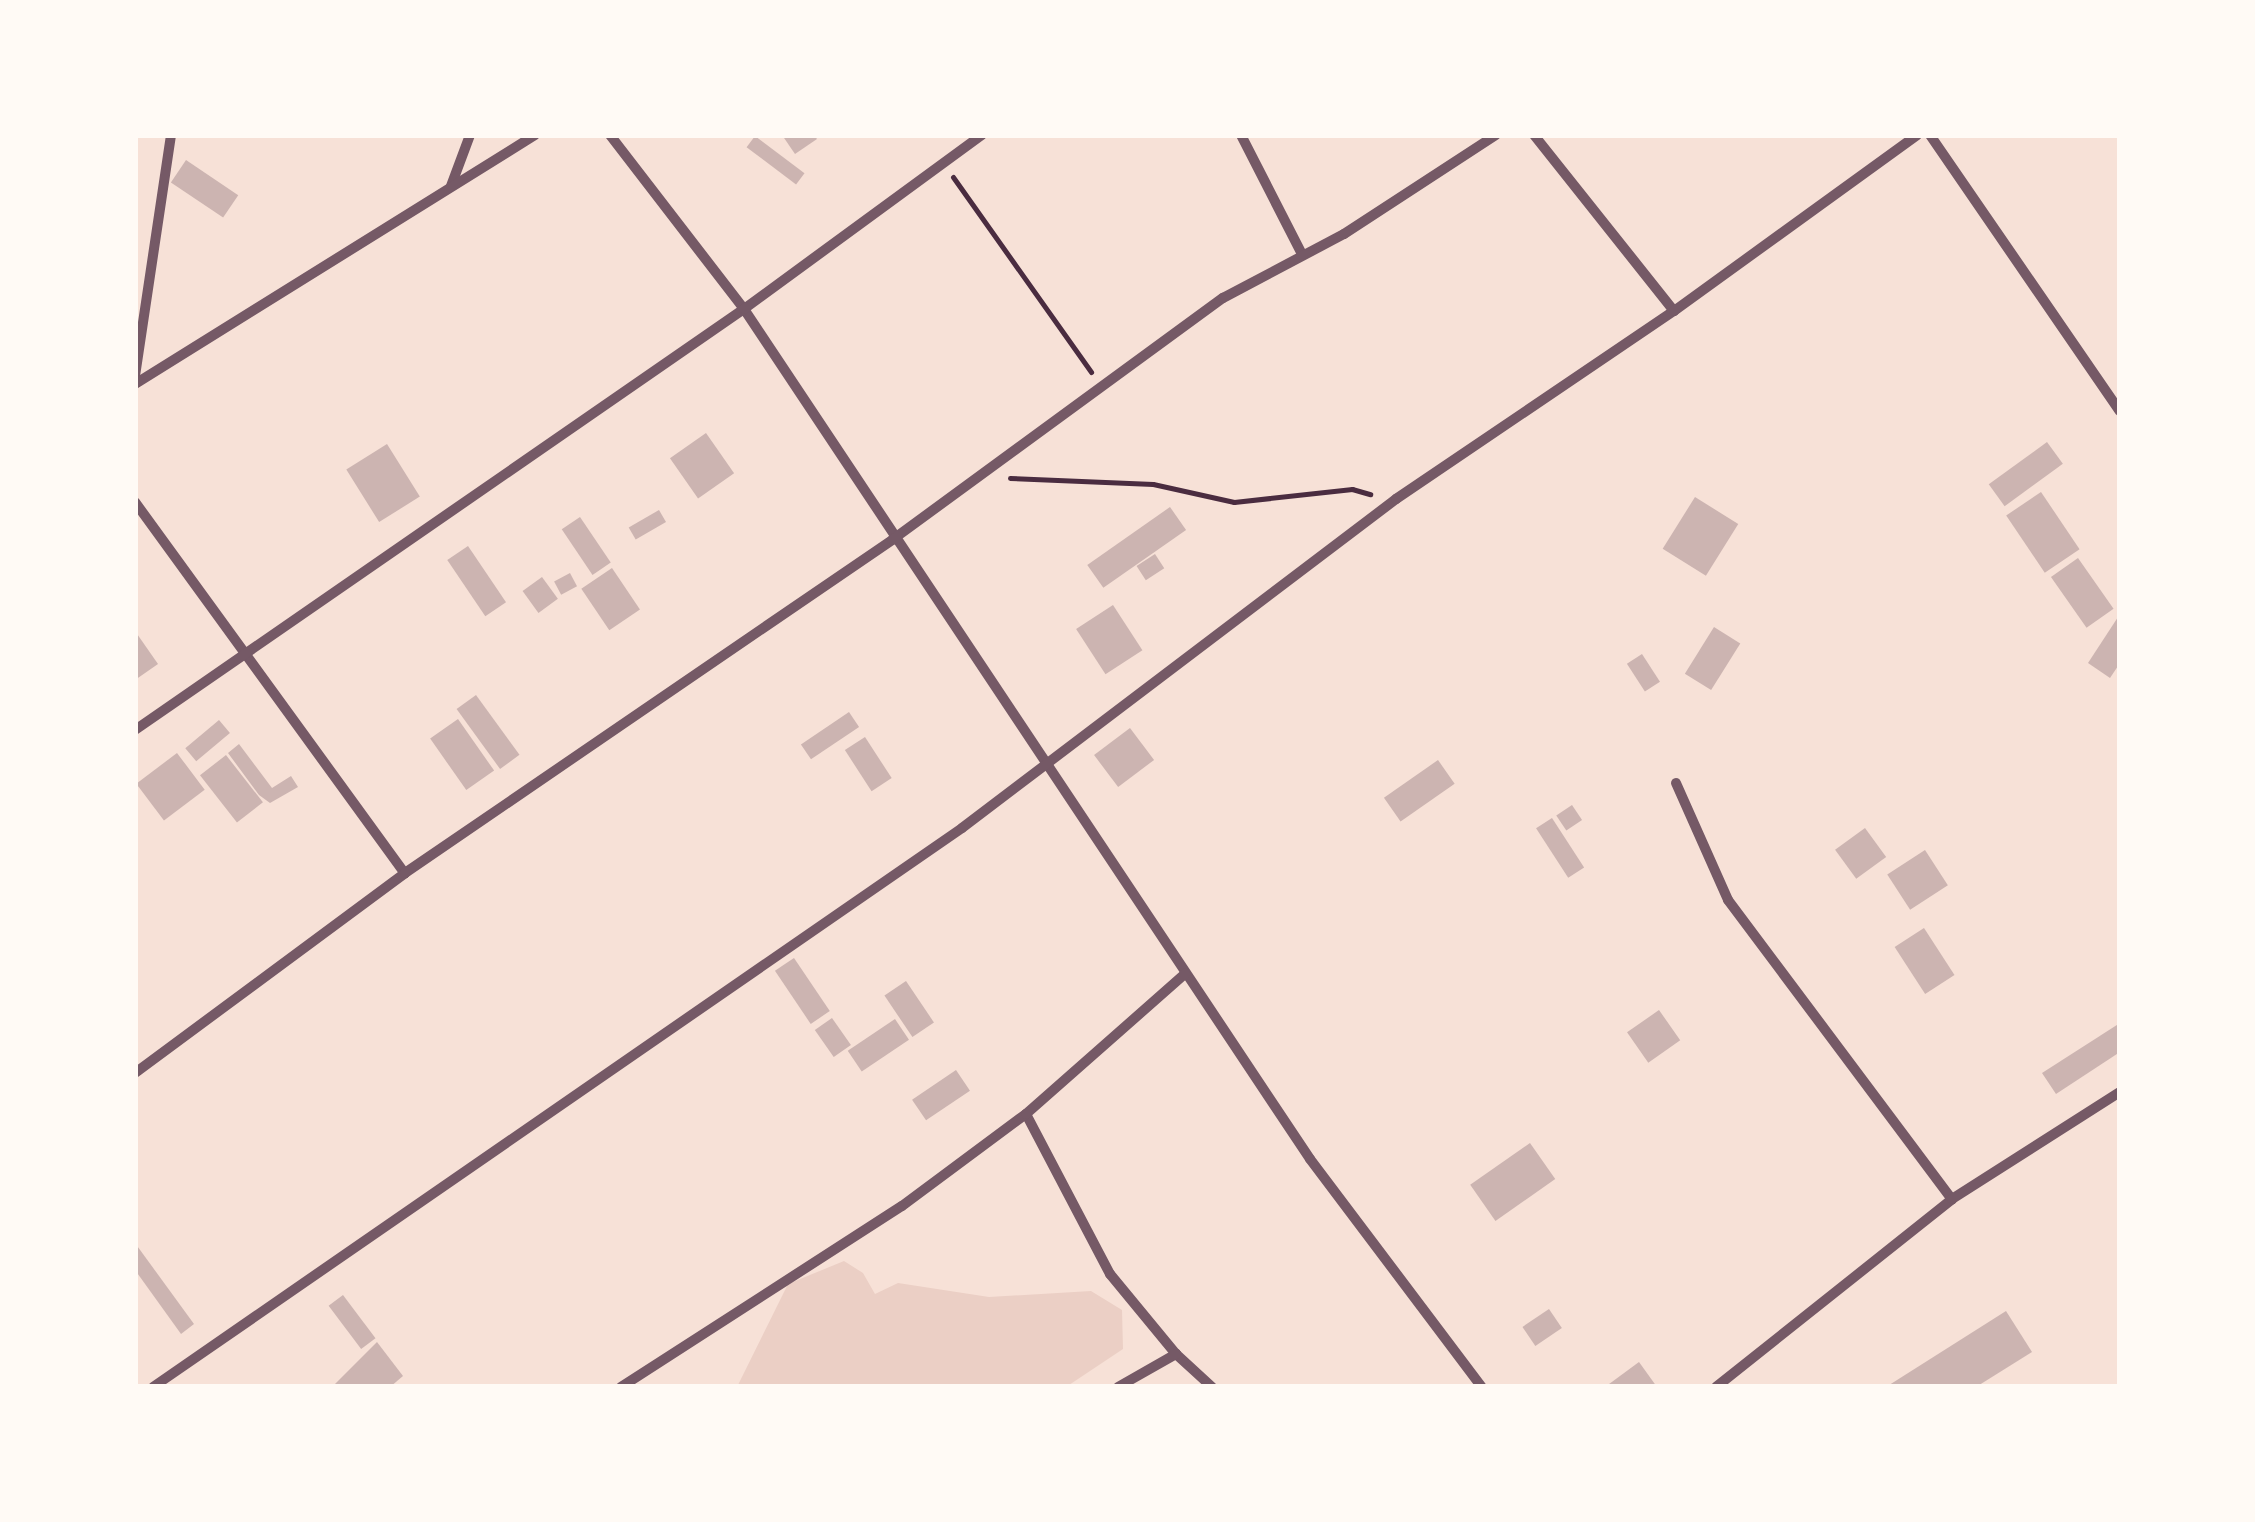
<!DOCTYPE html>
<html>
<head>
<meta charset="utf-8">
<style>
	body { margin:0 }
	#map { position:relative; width:2255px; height:1522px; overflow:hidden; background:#f7e1d7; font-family:Spectral,serif }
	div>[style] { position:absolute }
	.green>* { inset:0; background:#ebcfc5 }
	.building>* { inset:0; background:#ccb4b1; transform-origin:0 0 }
	.path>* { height:5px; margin:-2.5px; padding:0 2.5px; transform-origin:2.5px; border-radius:2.5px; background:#4a2c40 }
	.minor>* { height:10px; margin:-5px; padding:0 5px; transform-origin:5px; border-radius:5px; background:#755966 }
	span { translate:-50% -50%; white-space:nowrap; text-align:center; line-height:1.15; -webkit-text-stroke:10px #fffaf5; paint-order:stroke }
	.frame { position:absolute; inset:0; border:138px solid #fffaf5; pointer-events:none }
</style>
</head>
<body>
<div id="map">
	<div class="green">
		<i style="clip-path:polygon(844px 1261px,863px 1273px,875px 1294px,898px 1283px,989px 1297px,1091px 1291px,1122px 1310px,1123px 1349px,1066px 1387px,737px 1387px,788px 1284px)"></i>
	</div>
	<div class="building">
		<i style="clip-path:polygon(782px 135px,814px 135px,817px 139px,795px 154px)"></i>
		<i style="left:755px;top:136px;width:62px;height:14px;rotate:37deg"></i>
		<i style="left:186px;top:160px;width:63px;height:27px;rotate:34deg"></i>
		<i style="left:706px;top:433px;width:49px;height:44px;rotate:55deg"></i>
		<i style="left:2047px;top:442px;width:27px;height:72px;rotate:54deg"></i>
		<i style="left:387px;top:444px;width:62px;height:48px;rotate:58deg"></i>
		<i style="left:2041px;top:492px;width:69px;height:42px;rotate:56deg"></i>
		<i style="left:1695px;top:497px;width:51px;height:61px;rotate:32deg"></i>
		<i style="left:1170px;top:507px;width:28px;height:101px;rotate:55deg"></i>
		<i style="left:659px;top:510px;width:14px;height:35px;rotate:60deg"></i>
		<i style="left:580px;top:517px;width:55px;height:22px;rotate:56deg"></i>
		<i style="left:468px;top:546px;width:68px;height:25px;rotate:56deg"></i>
		<i style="left:1155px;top:554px;width:17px;height:22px;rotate:57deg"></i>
		<i style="left:2078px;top:558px;width:62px;height:33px;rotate:55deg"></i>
		<i style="left:612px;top:568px;width:50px;height:37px;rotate:56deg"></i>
		<i style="left:570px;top:573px;width:15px;height:18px;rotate:62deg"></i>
		<i style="left:542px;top:577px;width:27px;height:24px;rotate:54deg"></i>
		<i style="left:1113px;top:605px;width:54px;height:44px;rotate:57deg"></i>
		<i style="clip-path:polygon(2120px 614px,2120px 663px,2110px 678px,2088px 663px)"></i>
		<i style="left:1714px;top:627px;width:31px;height:55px;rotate:32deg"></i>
		<i style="clip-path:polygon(135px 631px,158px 664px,135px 680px)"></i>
		<i style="left:1642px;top:654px;width:33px;height:18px;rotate:57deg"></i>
		<i style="left:476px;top:695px;width:74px;height:24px;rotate:54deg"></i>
		<i style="left:849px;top:712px;width:18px;height:58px;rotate:56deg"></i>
		<i style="left:458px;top:719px;width:63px;height:34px;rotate:55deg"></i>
		<i style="left:219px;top:720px;width:17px;height:44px;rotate:50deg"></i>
		<i style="left:1130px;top:728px;width:40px;height:45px;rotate:53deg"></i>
		<i style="left:865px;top:737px;width:49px;height:24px;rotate:57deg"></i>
		<i style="clip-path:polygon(239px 744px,272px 788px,291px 776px,298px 787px,270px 803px,259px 795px,228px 753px)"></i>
		<i style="left:177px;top:753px;width:46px;height:51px;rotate:53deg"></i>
		<i style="left:226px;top:755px;width:60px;height:33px;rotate:52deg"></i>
		<i style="left:1438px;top:760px;width:29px;height:66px;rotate:55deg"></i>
		<i style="left:1572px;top:805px;width:18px;height:19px;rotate:56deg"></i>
		<i style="left:1552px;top:818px;width:59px;height:19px;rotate:57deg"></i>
		<i style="left:1865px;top:828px;width:36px;height:37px;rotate:54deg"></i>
		<i style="left:1925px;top:850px;width:42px;height:45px;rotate:57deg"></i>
		<i style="left:1924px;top:928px;width:56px;height:35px;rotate:57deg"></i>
		<i style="left:794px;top:958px;width:64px;height:23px;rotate:56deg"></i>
		<i style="left:906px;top:981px;width:50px;height:26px;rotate:56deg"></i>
		<i style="left:1659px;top:1010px;width:37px;height:39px;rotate:55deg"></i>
		<i style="left:832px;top:1018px;width:33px;height:21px;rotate:55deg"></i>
		<i style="left:895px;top:1019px;width:25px;height:57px;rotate:56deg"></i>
		<i style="clip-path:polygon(2120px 1023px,2120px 1052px,2056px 1094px,2042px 1073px)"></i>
		<i style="left:956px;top:1070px;width:25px;height:53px;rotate:56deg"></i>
		<i style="left:1530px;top:1143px;width:44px;height:73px;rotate:55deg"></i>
		<i style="clip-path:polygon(135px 1243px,194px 1324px,181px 1334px,135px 1270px)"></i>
		<i style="left:343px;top:1295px;width:54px;height:18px;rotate:53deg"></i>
		<i style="left:1549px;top:1309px;width:23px;height:32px;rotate:56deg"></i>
		<i style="clip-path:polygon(2006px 1311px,2032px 1352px,1976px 1387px,1886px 1387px)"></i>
		<i style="clip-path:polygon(377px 1342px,403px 1376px,390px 1387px,332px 1387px)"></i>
		<i style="clip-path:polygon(1639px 1362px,1657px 1387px,1605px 1387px)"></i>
	</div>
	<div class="path">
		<i style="left:953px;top:177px;width:239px;rotate:54.7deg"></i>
		<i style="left:1010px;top:478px;width:143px;rotate:2.4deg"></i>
		<i style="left:1153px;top:484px;width:83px;rotate:12.5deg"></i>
		<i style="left:1234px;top:502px;width:119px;rotate:-6.3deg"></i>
		<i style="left:1352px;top:489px;width:19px;rotate:16deg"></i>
	</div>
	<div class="minor">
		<i style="left:610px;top:135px;width:220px;rotate:52.4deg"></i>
		<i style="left:744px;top:309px;width:1021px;rotate:56.34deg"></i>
		<i style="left:1310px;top:1159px;width:286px;rotate:53deg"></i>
		<i style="left:1241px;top:135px;width:134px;rotate:62.9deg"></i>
		<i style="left:1534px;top:135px;width:225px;rotate:51.5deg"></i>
		<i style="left:1930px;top:135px;width:335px;rotate:55.5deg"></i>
		<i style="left:451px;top:186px;width:54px;rotate:-69.6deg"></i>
		<i style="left:135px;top:376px;width:244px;rotate:-81.5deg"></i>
		<i style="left:135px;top:384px;width:471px;rotate:-31.9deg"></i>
		<i style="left:135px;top:502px;width:459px;rotate:54deg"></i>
		<i style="left:135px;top:730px;width:740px;rotate:-34.66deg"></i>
		<i style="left:744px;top:309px;width:295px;rotate:-36.2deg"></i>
		<i style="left:1676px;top:783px;width:128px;rotate:66deg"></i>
		<i style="left:1728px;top:900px;width:374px;rotate:53.2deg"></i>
		<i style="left:135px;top:1073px;width:336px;rotate:-36.5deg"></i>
		<i style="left:405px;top:873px;width:590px;rotate:-34.36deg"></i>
		<i style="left:892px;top:540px;width:410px;rotate:-36.2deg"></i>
		<i style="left:1223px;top:298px;width:137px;rotate:-27.9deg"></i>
		<i style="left:1344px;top:234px;width:181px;rotate:-33.1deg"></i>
		<i style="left:1026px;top:1114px;width:181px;rotate:62.3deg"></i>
		<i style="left:1110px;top:1274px;width:104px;rotate:50.5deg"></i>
		<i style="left:1176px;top:1354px;width:49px;rotate:42.5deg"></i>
		<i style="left:153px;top:1387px;width:983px;rotate:-34.64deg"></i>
		<i style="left:962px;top:828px;width:545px;rotate:-37.16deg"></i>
		<i style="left:1396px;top:499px;width:336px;rotate:-34.1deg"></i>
		<i style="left:1674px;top:311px;width:300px;rotate:-35.9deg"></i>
		<i style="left:621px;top:1387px;width:334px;rotate:-32.8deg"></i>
		<i style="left:902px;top:1206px;width:154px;rotate:-36.6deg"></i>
		<i style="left:1026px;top:1114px;width:212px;rotate:-41.4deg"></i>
		<i style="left:1118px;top:1387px;width:67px;rotate:-29.6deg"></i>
		<i style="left:1716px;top:1387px;width:302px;rotate:-38.5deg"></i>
		<i style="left:1952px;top:1199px;width:199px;rotate:-32.5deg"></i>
	</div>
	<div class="frame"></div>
</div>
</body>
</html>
